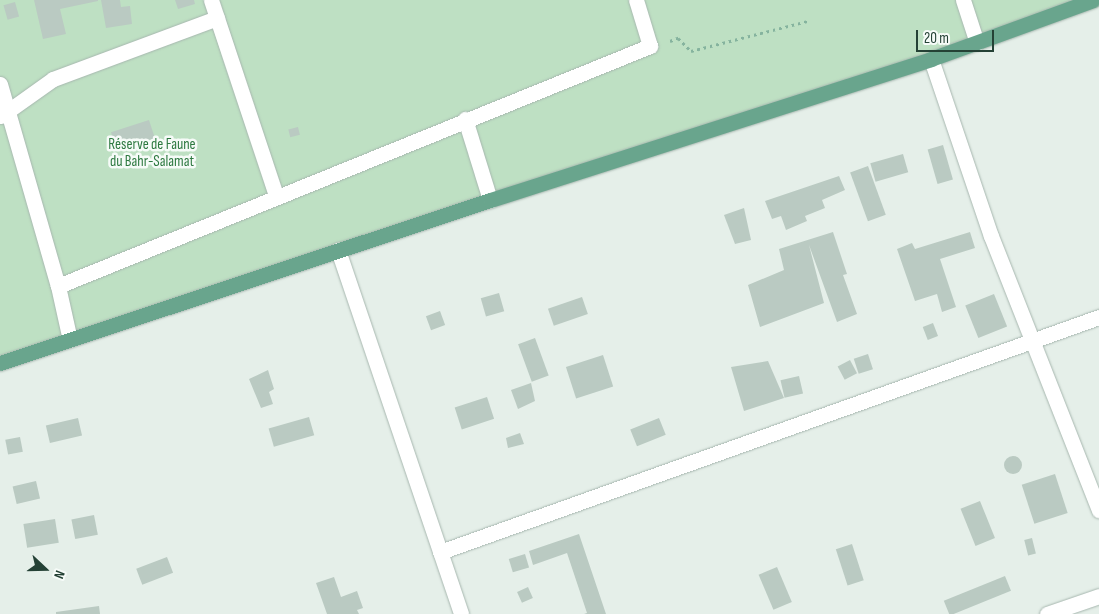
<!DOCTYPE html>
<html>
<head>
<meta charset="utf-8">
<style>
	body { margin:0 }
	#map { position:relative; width:1099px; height:614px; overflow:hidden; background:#e5efe9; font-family:"Sofia Sans Condensed",sans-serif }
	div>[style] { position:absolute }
	.green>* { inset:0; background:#bee0c3 }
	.building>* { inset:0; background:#bacac2; transform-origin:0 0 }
	.round { border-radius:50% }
	.path>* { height:3px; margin-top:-1.5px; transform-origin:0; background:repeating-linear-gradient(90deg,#85b39e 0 2.5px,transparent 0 6.5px) }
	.roads { filter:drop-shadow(0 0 1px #a7b7af) drop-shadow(0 0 1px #a7b7af) }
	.minor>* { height:15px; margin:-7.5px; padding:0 7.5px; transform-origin:7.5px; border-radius:7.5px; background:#fff }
	.major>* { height:15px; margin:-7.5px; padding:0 7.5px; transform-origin:7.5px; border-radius:7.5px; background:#69a58d }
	span { translate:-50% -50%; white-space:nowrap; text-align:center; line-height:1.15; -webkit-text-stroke:5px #f6fbf8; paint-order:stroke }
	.park-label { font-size:15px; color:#2d7940 }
	.north { position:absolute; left:20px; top:544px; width:50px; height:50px; -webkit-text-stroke:4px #f6fbf8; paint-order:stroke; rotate:111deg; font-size:14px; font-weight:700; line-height:20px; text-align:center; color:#244135 }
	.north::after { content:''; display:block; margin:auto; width:18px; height:22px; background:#244135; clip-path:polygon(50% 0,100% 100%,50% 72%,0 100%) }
	.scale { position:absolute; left:916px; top:30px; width:78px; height:22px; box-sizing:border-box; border:2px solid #244135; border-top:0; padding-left:6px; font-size:15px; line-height:18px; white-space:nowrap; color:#244135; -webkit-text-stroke:4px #f6fbf8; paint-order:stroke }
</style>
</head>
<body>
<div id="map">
	<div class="green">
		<i style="clip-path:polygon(0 0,1093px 0,0 363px)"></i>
	</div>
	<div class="building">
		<i style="clip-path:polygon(34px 0,98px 0,98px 1px,60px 9px,66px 34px,43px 39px)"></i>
		<i style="clip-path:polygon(101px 0,120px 0,121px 7px,130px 6px,132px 24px,106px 28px)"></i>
		<i style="clip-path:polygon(175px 0,194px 0,195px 4px,178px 9px)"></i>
		<i style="left:15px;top:2px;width:15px;height:12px;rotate:74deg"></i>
		<i style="left:149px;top:120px;width:19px;height:40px;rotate:72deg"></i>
		<i style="left:298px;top:127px;width:8px;height:10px;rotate:76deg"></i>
		<i style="left:943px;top:145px;width:36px;height:16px;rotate:74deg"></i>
		<i style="left:903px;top:154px;width:19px;height:34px;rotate:74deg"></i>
		<i style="left:868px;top:166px;width:52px;height:19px;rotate:70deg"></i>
		<i style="clip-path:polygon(839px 176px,845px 190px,822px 200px,825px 208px,805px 216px,807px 221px,786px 230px,781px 216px,772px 219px,765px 201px)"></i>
		<i style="clip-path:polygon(744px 208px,751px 240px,735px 244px,724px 215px)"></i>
		<i style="clip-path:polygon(833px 232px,847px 274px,843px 275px,857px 314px,837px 322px,809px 245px,824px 303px,760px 327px,748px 285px,784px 270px,779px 249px)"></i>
		<i style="clip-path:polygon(970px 232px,975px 248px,940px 259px,956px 307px,942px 312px,937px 294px,915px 301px,897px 249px,912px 243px,915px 249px)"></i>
		<i style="left:499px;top:293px;width:19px;height:19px;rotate:74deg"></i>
		<i style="left:994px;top:294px;width:35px;height:31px;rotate:68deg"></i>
		<i style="left:582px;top:297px;width:18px;height:36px;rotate:71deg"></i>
		<i style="left:440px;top:311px;width:15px;height:15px;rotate:70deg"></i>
		<i style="left:933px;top:323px;width:14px;height:11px;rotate:69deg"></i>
		<i style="left:535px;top:338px;width:40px;height:18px;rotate:70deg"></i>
		<i style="left:868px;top:354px;width:16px;height:15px;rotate:72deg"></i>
		<i style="left:603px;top:355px;width:33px;height:39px;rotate:72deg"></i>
		<i style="left:850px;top:360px;width:15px;height:14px;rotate:62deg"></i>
		<i style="clip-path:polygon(768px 361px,784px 398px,744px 411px,731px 367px)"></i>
		<i style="clip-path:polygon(268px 370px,274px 389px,269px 392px,273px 404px,261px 408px,249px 379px)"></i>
		<i style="left:799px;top:376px;width:18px;height:19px;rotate:77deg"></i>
		<i style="clip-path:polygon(531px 383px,535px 401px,518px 409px,511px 390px)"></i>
		<i style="left:487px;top:397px;width:23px;height:34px;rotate:72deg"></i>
		<i style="left:309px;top:417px;width:19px;height:42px;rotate:74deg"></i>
		<i style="left:78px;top:418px;width:18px;height:33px;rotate:77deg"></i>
		<i style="left:659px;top:418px;width:18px;height:31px;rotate:68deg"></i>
		<i style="clip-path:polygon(520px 433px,524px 444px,508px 448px,506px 438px)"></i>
		<i style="left:20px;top:437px;width:15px;height:15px;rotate:79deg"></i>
		<i class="round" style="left:1004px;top:456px;width:18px;height:18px"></i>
		<i style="left:1055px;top:474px;width:41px;height:35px;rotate:72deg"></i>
		<i style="left:36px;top:481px;width:18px;height:24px;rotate:77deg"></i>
		<i style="left:980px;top:501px;width:40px;height:21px;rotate:68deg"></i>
		<i style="left:94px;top:515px;width:20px;height:23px;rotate:79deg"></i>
		<i style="left:55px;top:519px;width:24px;height:32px;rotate:81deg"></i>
		<i style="clip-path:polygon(579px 534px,606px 614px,584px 614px,587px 613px,567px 553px,533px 565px,529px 551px)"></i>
		<i style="left:1032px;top:538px;width:16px;height:8px;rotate:76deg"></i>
		<i style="left:852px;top:544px;width:38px;height:17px;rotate:72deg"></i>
		<i style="left:525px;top:554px;width:14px;height:17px;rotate:73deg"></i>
		<i style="left:167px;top:557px;width:17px;height:33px;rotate:69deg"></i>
		<i style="left:777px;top:567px;width:38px;height:20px;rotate:67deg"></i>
		<i style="left:1005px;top:576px;width:16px;height:66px;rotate:68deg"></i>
		<i style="clip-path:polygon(334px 577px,341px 597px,357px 591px,363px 608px,357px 610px,359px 614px,327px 614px,316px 583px)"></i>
		<i style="left:528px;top:587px;width:12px;height:12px;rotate:66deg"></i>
		<i style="clip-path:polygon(99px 606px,100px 614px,56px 614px,56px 612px)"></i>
	</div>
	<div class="path">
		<i style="left:670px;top:41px;width:9px;rotate:-21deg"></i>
		<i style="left:678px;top:38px;width:18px;rotate:45deg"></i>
		<i style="left:691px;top:51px;width:121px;rotate:-14.4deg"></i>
	</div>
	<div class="roads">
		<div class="minor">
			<i style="left:211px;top:0;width:206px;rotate:71.6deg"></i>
			<i style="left:963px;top:0;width:45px;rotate:72deg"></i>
			<i style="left:931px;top:59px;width:187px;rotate:71.3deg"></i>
			<i style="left:991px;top:236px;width:295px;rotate:68.5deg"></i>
			<i style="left:0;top:84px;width:210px;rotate:74deg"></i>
			<i style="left:58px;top:286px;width:55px;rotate:77.5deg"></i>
			<i style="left:1px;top:116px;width:64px;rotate:-35.4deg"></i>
			<i style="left:53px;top:79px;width:175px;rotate:-20.4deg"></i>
			<i style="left:465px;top:119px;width:85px;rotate:72.8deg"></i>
			<i style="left:338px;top:250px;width:384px;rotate:71.3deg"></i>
			<i style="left:58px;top:286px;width:639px;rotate:-22.07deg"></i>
			<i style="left:650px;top:46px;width:48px;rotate:-106.9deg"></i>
			<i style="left:440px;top:552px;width:700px;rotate:-19.63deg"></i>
			<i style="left:1047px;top:614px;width:55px;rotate:-19.1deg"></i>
		</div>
		<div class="major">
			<i style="left:0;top:363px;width:516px;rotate:-18.4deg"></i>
			<i style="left:490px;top:200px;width:463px;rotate:-17.7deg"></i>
			<i style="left:931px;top:59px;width:172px;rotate:-20deg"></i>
		</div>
	</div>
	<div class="park-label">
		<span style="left:152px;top:153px">Réserve de Faune<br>du Bahr-Salamat</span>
	</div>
	<div class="north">N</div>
	<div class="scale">20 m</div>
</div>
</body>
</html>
